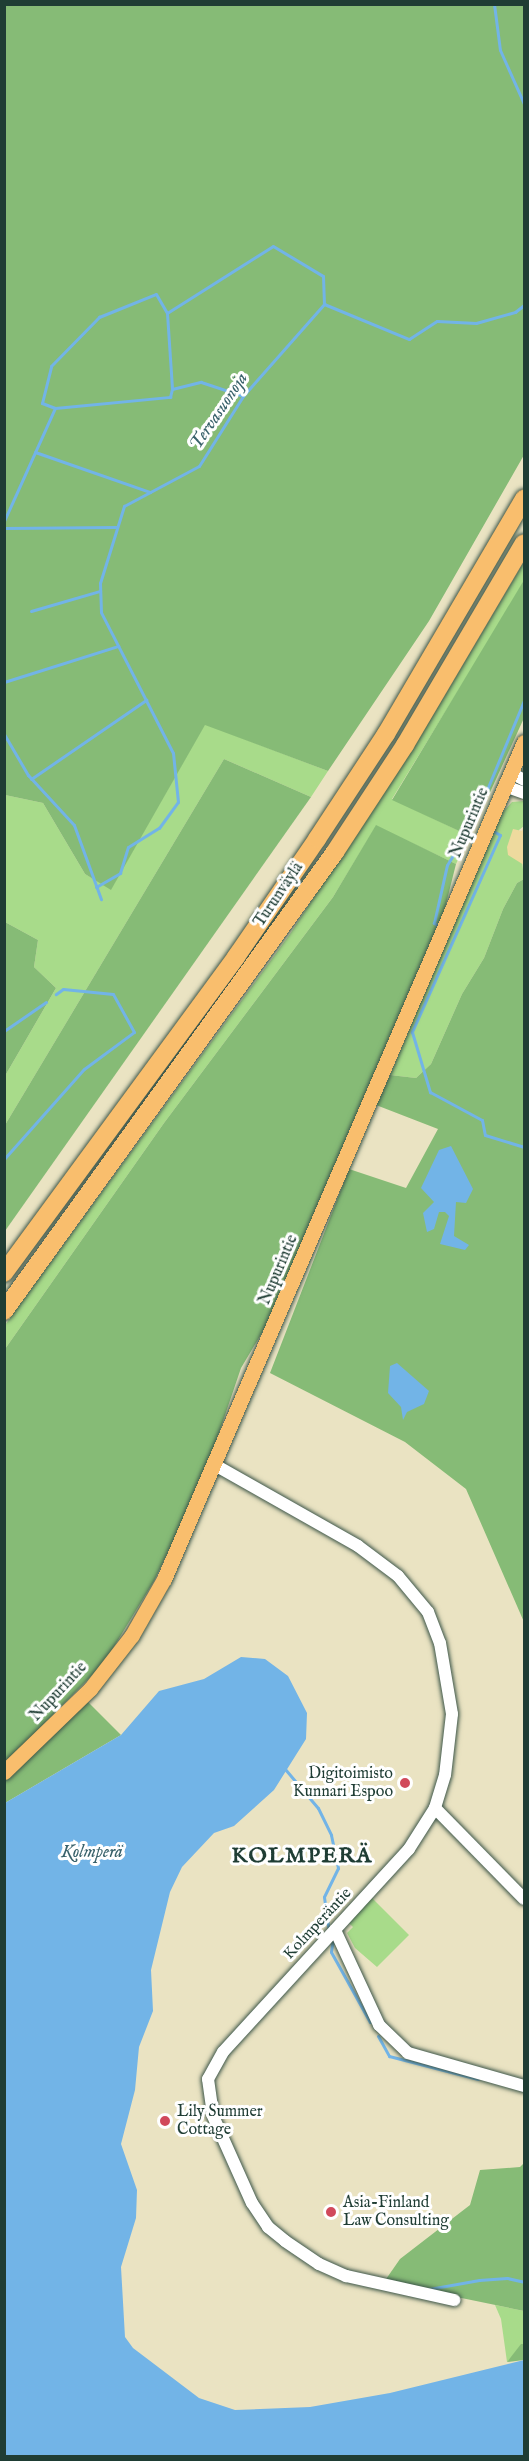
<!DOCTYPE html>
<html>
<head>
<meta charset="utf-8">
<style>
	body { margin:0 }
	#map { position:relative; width:529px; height:2461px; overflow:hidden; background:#eae3c2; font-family:"IM FELL English",serif }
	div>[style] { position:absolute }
	.green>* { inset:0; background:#a8db8a }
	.forest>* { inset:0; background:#86bb76 }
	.sand>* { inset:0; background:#eeda9e }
	.water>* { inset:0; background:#72b4e7 }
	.stream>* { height:3px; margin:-1.5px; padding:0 1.5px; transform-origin:1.5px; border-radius:1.5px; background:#72b4e7 }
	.roads { filter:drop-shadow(0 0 2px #3d5649) drop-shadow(0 0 2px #3d5649) }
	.minor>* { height:12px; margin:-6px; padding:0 6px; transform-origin:6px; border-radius:6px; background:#fff }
	.major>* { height:15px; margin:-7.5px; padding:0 7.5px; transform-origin:7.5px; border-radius:7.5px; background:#f9be6d }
	.highway>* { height:18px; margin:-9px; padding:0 9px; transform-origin:9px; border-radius:9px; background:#f9be6d }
	.dots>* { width:16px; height:16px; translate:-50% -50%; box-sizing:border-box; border:3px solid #fff; border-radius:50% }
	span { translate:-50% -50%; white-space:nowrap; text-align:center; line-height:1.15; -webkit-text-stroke:6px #fff; paint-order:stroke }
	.street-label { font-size:16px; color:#1f3d34 }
	.poi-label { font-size:16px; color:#1f3d34 }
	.right { translate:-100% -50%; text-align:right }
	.left { translate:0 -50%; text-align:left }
	.water-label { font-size:18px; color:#38616a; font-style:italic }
	.district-label { font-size:22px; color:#1f3d34; font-weight:700; letter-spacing:1.5px }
	.frame { position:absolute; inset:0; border:6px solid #1f3d34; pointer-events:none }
</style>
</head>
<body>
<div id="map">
	<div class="green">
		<i style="clip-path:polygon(524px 562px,524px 580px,519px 591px,392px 799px,470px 836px,456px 864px,376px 826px,333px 897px,164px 1123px,5px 1349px,5px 1325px,290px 934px,435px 712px)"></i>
		<i style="clip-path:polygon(205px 724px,328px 771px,311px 797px,224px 759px,5px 1125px,5px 1076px,56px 988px,34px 967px,38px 940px,5px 922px,5px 795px,43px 803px,85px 874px,111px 889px)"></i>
		<i style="clip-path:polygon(524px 801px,524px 826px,519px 830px,524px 879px,517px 883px,503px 909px,484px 958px,462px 994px,431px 1064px,416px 1078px,390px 1075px,499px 816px,512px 802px)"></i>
		<i style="clip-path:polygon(371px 1897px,409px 1935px,377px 1967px,355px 1948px,347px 1933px,353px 1927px,348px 1922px)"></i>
		<i style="clip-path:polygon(495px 2305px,524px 2311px,524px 2344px,507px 2362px,501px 2319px)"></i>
	</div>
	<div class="forest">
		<i style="clip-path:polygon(5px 4px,524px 5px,524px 455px,429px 621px,328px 771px,205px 725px,111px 890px,85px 874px,43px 803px,5px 795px)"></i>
		<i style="clip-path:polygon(524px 580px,524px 718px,470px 836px,392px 800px)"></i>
		<i style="clip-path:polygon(224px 759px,311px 797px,5px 1231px,5px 1125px)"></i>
		<i style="clip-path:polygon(376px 825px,456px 864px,443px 916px,278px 1306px,241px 1368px,203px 1480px,154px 1581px,104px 1663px,5px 1763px,5px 1349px,164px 1123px,333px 897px)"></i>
		<i style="clip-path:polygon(524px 879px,524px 1622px,466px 1489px,405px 1442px,270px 1373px,349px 1169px,406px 1188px,438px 1129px,376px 1105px,390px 1075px,416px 1078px,431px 1064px,462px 994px,484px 958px,503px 909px,517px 883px)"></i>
		<i style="clip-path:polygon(5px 922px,38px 940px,34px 967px,56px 988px,5px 1076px)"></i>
		<i style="clip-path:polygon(87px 1701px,121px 1735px,5px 1803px,4px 1781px)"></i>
		<i style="clip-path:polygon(524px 2163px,524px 2311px,384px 2282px,400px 2259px,470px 2205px,480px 2170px,520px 2167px)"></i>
		<i style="clip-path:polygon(521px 2344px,524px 2344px,524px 2360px,507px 2362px)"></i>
	</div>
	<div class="sand">
		<i style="clip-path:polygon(524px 826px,524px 865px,508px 855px,507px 847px,513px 829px,522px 831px)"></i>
	</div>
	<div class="water">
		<i style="clip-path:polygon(451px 1146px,473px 1189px,466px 1203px,456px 1202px,454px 1236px,469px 1245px,465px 1250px,440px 1244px,449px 1216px,445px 1212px,439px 1212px,434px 1229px,427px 1232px,423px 1213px,434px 1202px,421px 1188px,439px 1150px)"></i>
		<i style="clip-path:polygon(397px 1363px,429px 1391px,424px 1404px,407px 1412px,403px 1420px,401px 1407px,388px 1393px,390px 1366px)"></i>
		<i style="clip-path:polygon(241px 1657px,265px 1659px,288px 1676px,307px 1713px,306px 1739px,274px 1790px,234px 1826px,214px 1833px,182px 1867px,170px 1892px,151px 1970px,153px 2011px,139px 2047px,135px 2090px,121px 2144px,137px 2190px,136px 2218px,121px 2267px,125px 2337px,133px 2348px,199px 2398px,235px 2410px,310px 2407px,390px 2393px,524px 2360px,524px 2456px,5px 2456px,5px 1803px,121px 1735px,159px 1691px,204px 1679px)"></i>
	</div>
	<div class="stream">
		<i style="left:494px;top:4px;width:46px;rotate:82.6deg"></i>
		<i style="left:500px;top:50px;width:59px;rotate:66deg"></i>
		<i style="left:324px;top:304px;width:92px;rotate:22.4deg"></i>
		<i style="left:409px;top:339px;width:33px;rotate:-33deg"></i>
		<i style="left:437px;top:321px;width:39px;rotate:3deg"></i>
		<i style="left:476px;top:323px;width:41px;rotate:-15.8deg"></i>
		<i style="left:515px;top:312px;width:11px;rotate:-38deg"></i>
		<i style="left:167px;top:313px;width:76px;rotate:86.2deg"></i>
		<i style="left:55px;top:408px;width:116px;rotate:-5.5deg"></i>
		<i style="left:170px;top:397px;width:8px;rotate:-76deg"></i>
		<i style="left:172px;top:389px;width:30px;rotate:-14deg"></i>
		<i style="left:201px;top:382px;width:44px;rotate:18.4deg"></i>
		<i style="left:35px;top:452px;width:122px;rotate:19.2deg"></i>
		<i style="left:4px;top:521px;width:124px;rotate:-65.7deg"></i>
		<i style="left:55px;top:408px;width:14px;rotate:-159deg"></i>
		<i style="left:42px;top:403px;width:38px;rotate:-76deg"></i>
		<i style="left:51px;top:366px;width:69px;rotate:-45.6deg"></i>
		<i style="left:99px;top:317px;width:61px;rotate:-22deg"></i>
		<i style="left:156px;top:294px;width:22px;rotate:60deg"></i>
		<i style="left:167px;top:313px;width:125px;rotate:-32.3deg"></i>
		<i style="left:273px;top:246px;width:58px;rotate:31deg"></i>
		<i style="left:323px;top:276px;width:28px;rotate:88deg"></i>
		<i style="left:4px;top:528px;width:113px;rotate:-0.5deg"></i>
		<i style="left:31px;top:611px;width:72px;rotate:-16.2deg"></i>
		<i style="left:4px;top:682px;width:120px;rotate:-17.5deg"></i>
		<i style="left:4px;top:734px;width:48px;rotate:59.7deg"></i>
		<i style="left:28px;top:775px;width:68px;rotate:47.4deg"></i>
		<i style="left:74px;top:825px;width:79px;rotate:70deg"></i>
		<i style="left:31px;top:779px;width:140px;rotate:-34.5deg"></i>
		<i style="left:495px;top:832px;width:6px;rotate:31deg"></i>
		<i style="left:500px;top:835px;width:216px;rotate:114.1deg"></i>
		<i style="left:412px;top:1032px;width:63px;rotate:73.3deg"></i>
		<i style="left:430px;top:1092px;width:59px;rotate:28.3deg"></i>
		<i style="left:482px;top:1120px;width:15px;rotate:79deg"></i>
		<i style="left:485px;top:1135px;width:41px;rotate:17.1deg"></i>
		<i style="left:96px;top:887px;width:28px;rotate:-30deg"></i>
		<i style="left:120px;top:873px;width:27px;rotate:-73deg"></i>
		<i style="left:128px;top:847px;width:36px;rotate:-32deg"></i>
		<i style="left:159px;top:828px;width:32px;rotate:-54deg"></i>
		<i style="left:178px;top:802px;width:49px;rotate:-95.8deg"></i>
		<i style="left:173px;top:753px;width:158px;rotate:-117.1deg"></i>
		<i style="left:101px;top:612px;width:29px;rotate:-92deg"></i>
		<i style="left:100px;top:583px;width:81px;rotate:-72.7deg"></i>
		<i style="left:124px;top:506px;width:85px;rotate:-28.1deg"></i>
		<i style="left:199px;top:466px;width:83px;rotate:-57.8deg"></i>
		<i style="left:243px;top:396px;width:123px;rotate:-48.6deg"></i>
		<i style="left:437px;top:925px;width:4px;rotate:-146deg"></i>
		<i style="left:434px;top:923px;width:59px;rotate:-77.4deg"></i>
		<i style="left:447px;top:865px;width:52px;rotate:-58.5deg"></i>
		<i style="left:474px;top:821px;width:131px;rotate:-67.5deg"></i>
		<i style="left:4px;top:1031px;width:51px;rotate:-34.6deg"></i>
		<i style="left:4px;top:1159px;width:120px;rotate:-48.4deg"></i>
		<i style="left:84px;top:1069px;width:62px;rotate:-36.5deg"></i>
		<i style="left:134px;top:1032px;width:43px;rotate:-118.9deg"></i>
		<i style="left:113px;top:994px;width:50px;rotate:-174.3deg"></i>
		<i style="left:63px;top:989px;width:9px;rotate:144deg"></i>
		<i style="left:285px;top:1769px;width:51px;rotate:49.8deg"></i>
		<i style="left:318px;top:1808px;width:30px;rotate:64deg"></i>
		<i style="left:331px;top:1835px;width:34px;rotate:78deg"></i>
		<i style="left:338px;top:1868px;width:32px;rotate:116deg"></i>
		<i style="left:324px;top:1897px;width:30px;rotate:82deg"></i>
		<i style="left:333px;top:1939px;width:13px;rotate:99deg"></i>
		<i style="left:331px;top:1952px;width:80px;rotate:60.9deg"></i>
		<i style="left:378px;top:2036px;width:23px;rotate:61deg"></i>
		<i style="left:389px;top:2056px;width:92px;rotate:14.5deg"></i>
		<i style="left:429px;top:2289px;width:51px;rotate:-10.2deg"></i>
		<i style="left:479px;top:2280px;width:28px;rotate:-4deg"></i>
		<i style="left:507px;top:2278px;width:17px;rotate:13deg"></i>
	</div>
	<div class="roads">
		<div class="minor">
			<i style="left:511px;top:773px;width:15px;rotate:28deg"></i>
			<i style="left:505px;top:786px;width:20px;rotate:20deg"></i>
			<i style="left:215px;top:1465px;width:164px;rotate:29.5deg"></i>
			<i style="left:358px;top:1546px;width:50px;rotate:36.9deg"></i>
			<i style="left:398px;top:1576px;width:47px;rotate:50.2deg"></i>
			<i style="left:428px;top:1612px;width:33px;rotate:69deg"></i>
			<i style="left:440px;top:1643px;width:72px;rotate:80.4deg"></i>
			<i style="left:452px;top:1714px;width:61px;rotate:96.5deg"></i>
			<i style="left:445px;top:1775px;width:34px;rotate:107deg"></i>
			<i style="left:435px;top:1808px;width:49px;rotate:122.4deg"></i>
			<i style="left:409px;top:1849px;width:275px;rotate:132.5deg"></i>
			<i style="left:223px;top:2052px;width:31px;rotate:119deg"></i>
			<i style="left:208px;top:2079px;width:37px;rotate:82deg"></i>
			<i style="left:213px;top:2116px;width:95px;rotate:65.9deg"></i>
			<i style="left:252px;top:2203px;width:29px;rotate:56deg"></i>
			<i style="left:268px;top:2227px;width:22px;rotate:39deg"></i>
			<i style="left:285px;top:2241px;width:41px;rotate:34.1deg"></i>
			<i style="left:319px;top:2264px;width:30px;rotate:24deg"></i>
			<i style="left:346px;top:2276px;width:111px;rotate:12.5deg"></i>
			<i style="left:435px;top:1808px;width:127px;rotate:45.6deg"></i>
			<i style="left:335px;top:1930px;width:105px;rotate:65.1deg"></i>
			<i style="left:379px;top:2025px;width:40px;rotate:44deg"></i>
			<i style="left:408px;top:2053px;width:121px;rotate:15.9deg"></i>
		</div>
		<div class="major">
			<i style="left:4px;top:1772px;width:120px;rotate:-44deg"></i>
			<i style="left:90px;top:1689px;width:68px;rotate:-52.1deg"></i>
			<i style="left:132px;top:1635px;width:64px;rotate:-60.3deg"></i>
			<i style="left:164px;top:1579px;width:911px;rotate:-66.73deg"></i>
		</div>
		<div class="highway">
			<i style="left:4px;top:1273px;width:392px;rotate:-53.7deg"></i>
			<i style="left:236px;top:957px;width:143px;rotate:-55.5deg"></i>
			<i style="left:317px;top:839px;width:126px;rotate:-56.7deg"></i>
			<i style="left:386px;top:734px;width:273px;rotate:-59.6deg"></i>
			<i style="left:4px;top:1311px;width:566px;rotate:-54.2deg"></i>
			<i style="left:335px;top:852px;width:128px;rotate:-56.8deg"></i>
			<i style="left:405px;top:745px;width:234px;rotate:-59.5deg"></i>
		</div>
	</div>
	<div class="dots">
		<i style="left:405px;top:1783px;background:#d1495b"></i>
		<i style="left:165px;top:2121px;background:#d1495b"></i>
		<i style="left:331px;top:2212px;background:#d1495b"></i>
	</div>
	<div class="street-label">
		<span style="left:470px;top:823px;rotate:-67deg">Nupurintie</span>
		<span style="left:279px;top:895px;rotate:-56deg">Turunväylä</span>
		<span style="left:279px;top:1270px;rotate:-67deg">Nupurintie</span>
		<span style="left:59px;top:1692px;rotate:-47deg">Nupurintie</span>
		<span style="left:318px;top:1924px;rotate:-47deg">Kolmperäntie</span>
	</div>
	<div class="poi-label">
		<span class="right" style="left:393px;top:1783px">Digitoimisto<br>Kunnari Espoo</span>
		<span class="left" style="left:177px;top:2121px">Lily Summer<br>Cottage</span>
		<span class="left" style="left:343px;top:2212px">Asia-Finland<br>Law Consulting</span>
	</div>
	<div class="water-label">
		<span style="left:220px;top:412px;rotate:-56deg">Tervasuonoja</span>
		<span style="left:92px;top:1853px">Kolmperä</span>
	</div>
	<div class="district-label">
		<span style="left:302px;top:1857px">KOLMPERÄ</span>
	</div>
	<div class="frame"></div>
</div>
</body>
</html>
